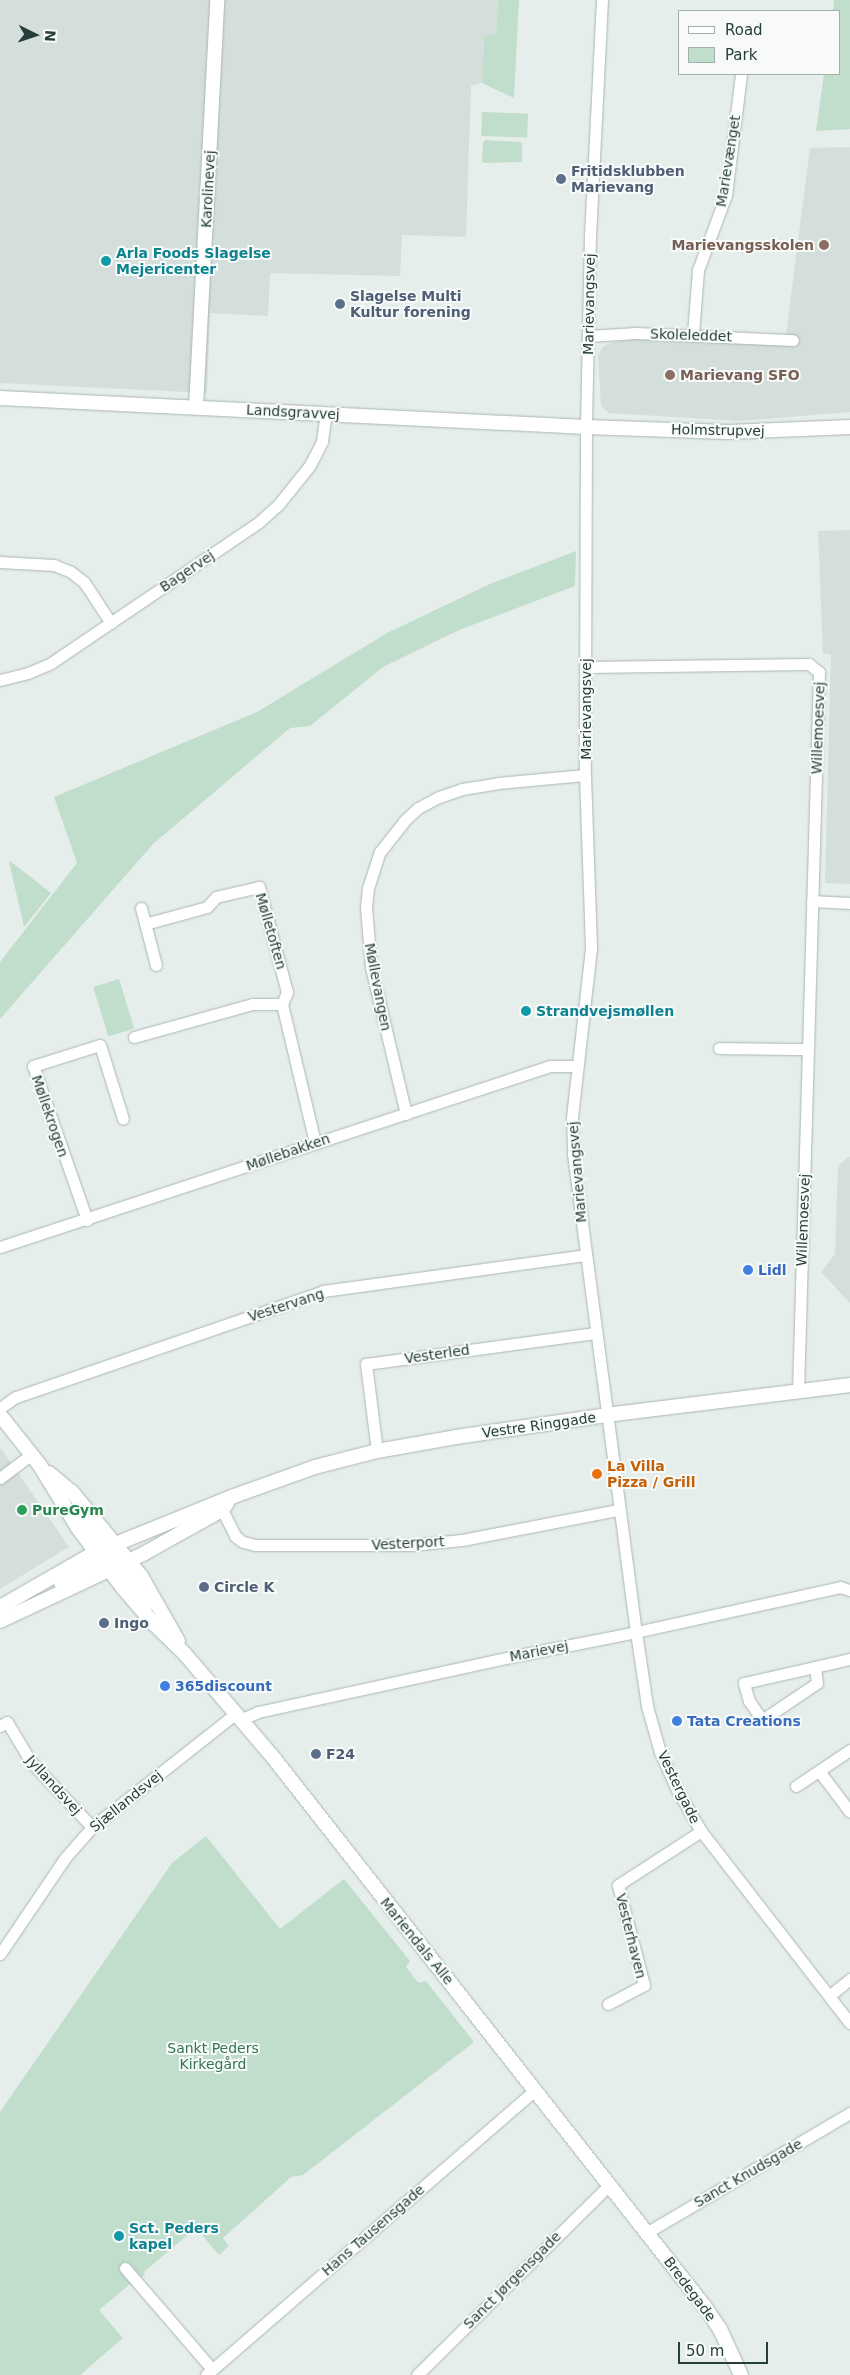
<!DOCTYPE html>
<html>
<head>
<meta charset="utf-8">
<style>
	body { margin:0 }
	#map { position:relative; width:850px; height:2375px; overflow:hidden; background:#e6eeeb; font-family:"DejaVu Sans",sans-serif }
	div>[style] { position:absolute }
	.built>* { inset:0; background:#d4deda }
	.green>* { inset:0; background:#c1ddcc; transform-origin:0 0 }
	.roads { filter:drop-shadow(0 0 1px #a9b6b3) drop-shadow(0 0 1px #a9b6b3) }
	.minor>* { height:11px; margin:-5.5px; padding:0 5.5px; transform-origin:5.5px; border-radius:5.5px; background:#fff }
	.tertiary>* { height:14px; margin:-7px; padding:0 7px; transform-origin:7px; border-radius:7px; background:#fff }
	.dots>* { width:14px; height:14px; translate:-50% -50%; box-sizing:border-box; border:2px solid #f7faf9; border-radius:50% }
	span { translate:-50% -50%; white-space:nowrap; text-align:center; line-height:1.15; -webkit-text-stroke:4px #f7faf9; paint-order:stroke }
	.street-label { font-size:14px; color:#263f3b }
	.service-label { font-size:14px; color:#4e5e75; font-weight:700 }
	.left { translate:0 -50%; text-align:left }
	.education-label { font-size:14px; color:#785e54; font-weight:700 }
	.right { translate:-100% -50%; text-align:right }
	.culture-label { font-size:14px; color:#0d838f; font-weight:700 }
	.shop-label { font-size:14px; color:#366cbe; font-weight:700 }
	.food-label { font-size:14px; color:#c56008; font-weight:700 }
	.leisure-label { font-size:14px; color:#27864d; font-weight:700 }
	.park-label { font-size:14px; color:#337354 }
	.legend { position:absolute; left:678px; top:10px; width:162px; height:65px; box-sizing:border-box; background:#f7faf9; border:1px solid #a3afad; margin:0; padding:6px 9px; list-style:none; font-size:15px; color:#263f3b }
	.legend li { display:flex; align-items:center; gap:10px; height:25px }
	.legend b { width:25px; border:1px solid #a3afad }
	.north { position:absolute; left:10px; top:10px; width:50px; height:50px; -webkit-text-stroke:4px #f7faf9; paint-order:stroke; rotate:94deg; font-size:14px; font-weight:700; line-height:20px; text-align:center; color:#263f3b }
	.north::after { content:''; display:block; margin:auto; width:18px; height:22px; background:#263f3b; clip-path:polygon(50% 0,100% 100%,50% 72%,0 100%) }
	.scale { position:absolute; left:678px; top:2342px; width:90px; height:22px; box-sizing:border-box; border:2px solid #263f3b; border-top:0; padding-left:6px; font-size:15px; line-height:18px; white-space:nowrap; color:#263f3b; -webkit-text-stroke:4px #f7faf9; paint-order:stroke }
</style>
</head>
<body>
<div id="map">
	<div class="built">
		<i style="clip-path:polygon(0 0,498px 0,496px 36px,484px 36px,482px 83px,471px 86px,466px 237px,402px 235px,400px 276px,270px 273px,268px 316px,210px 313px,207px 393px,0 383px)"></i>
		<i style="clip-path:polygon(850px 147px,850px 412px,739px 421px,609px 413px,601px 406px,598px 355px,603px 347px,610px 343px,635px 339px,785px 342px,810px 148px)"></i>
		<i style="clip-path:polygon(850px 530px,850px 884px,825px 883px,831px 654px,823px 654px,818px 531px)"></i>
		<i style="clip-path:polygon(848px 1157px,850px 1157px,850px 1303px,821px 1272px,835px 1254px,838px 1166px)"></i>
		<i style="clip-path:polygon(0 1447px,69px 1547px,0 1589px)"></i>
	</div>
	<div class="green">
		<i style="clip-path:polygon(498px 0,519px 0,514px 98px,482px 83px,484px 36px,496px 35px)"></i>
		<i style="clip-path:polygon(834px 0,850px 0,850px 129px,816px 131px,824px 74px,839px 74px,839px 11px,833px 11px)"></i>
		<i style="left:482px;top:112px;width:46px;height:24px;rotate:2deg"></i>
		<i style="clip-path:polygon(485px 140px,521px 142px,522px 144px,522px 162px,484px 163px,482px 161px,483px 143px)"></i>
		<i style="clip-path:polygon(576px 551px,575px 586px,459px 630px,383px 667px,310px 726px,290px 728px,153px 844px,0 1019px,0 962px,77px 863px,54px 797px,257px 712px,387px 633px,490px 584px)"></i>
		<i style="clip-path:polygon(10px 861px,51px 893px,24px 927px,9px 862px)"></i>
		<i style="left:119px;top:979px;width:52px;height:27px;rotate:73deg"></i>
		<i style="clip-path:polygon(206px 1836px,280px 1929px,344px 1879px,410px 1961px,406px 1967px,417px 1981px,419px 1983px,426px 1981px,474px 2042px,303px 2175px,291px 2177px,223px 2238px,229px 2246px,219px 2255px,196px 2228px,144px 2272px,145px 2274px,132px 2287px,130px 2284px,99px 2310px,123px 2338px,80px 2375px,0 2375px,0 2112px,172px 1863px)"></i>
	</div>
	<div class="roads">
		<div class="minor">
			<i style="left:602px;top:0;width:234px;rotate:92.9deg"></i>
			<i style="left:590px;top:234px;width:193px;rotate:91.2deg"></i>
			<i style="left:586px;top:427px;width:348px;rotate:90.2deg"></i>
			<i style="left:585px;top:775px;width:173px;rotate:88deg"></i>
			<i style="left:591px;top:948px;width:170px;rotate:96.4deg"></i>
			<i style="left:572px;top:1117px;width:37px;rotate:88deg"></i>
			<i style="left:573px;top:1154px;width:482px;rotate:82.5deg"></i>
			<i style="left:636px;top:1632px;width:75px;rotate:81.5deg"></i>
			<i style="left:647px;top:1706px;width:48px;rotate:74.2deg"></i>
			<i style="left:660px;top:1752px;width:42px;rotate:65.9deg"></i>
			<i style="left:677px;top:1790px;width:48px;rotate:59.7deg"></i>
			<i style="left:701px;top:1831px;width:243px;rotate:52.2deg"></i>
			<i style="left:693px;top:334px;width:64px;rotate:-85.5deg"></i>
			<i style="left:698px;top:270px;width:80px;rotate:-69.5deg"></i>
			<i style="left:726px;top:195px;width:122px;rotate:-82.9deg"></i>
			<i style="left:588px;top:336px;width:48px;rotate:-3.6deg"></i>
			<i style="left:636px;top:333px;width:157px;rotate:2.6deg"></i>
			<i style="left:0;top:562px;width:54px;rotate:3.2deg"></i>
			<i style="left:54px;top:565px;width:18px;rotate:22deg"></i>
			<i style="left:71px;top:572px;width:16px;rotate:38deg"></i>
			<i style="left:84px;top:582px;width:49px;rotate:56.6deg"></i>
			<i style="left:586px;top:667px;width:223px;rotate:-0.8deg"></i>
			<i style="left:809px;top:664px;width:13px;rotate:39deg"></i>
			<i style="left:819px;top:672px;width:719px;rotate:91.67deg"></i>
			<i style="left:0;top:680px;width:29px;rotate:-14deg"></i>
			<i style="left:28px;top:673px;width:25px;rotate:-23deg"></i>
			<i style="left:51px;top:663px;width:251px;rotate:-34.1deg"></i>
			<i style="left:259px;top:522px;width:25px;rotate:-42deg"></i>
			<i style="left:278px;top:505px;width:51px;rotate:-51.3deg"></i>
			<i style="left:310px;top:465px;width:27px;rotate:-63deg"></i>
			<i style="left:322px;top:441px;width:28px;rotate:-82deg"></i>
			<i style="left:812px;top:901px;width:38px;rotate:3deg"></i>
			<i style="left:141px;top:908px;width:59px;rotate:75.3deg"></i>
			<i style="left:282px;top:1004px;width:143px;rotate:76.6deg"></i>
			<i style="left:134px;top:1037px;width:123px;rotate:-15.6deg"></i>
			<i style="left:252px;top:1004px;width:30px"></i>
			<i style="left:282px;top:1004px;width:13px;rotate:-67deg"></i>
			<i style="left:287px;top:992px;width:109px;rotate:-104.9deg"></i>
			<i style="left:259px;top:887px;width:44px;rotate:166.9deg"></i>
			<i style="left:216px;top:897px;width:13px;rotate:132deg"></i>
			<i style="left:207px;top:907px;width:64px;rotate:164.7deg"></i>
			<i style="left:719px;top:1048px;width:88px;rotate:0.7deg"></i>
			<i style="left:406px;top:1114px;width:151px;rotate:-103.4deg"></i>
			<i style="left:371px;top:967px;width:60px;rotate:-94.8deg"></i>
			<i style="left:366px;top:907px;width:19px;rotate:-84deg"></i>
			<i style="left:368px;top:888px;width:38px;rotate:-72deg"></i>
			<i style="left:380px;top:852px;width:39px;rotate:-52deg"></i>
			<i style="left:404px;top:821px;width:19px;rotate:-43deg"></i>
			<i style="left:418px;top:808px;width:24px;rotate:-28deg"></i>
			<i style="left:439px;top:797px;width:24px;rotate:-19deg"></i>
			<i style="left:462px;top:789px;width:36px;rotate:-9deg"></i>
			<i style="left:498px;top:783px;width:87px;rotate:-5.3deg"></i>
			<i style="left:87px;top:1220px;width:163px;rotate:-109.3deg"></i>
			<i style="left:33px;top:1066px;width:70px;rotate:-17.4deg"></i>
			<i style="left:100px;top:1045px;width:77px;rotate:72.7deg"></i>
			<i style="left:0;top:1247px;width:579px;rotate:-18.22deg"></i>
			<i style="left:550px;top:1066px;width:27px"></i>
			<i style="left:0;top:1408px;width:19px;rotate:-35deg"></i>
			<i style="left:16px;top:1397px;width:325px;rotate:-19deg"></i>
			<i style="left:323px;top:1291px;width:264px;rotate:-7.8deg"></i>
			<i style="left:377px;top:1451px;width:88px;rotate:-97.2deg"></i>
			<i style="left:366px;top:1364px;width:231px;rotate:-7.7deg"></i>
			<i style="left:0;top:1478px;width:40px;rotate:-37deg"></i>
			<i style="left:219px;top:1504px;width:36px;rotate:63deg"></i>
			<i style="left:235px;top:1536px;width:10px;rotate:37deg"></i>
			<i style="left:243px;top:1542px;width:12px;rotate:14deg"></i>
			<i style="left:255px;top:1545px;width:157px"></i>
			<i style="left:412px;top:1545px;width:50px;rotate:-5.7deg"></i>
			<i style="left:462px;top:1540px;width:159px;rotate:-10.9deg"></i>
			<i style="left:815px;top:1667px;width:16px;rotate:83deg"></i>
			<i style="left:817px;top:1683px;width:66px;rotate:146.1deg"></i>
			<i style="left:762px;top:1720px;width:23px;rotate:-124deg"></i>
			<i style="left:749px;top:1701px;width:19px;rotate:-106deg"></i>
			<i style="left:744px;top:1683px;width:109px;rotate:-12.8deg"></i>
			<i style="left:240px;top:1720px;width:20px;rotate:-24deg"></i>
			<i style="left:258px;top:1712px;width:273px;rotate:-12.3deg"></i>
			<i style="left:525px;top:1654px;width:113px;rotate:-11.2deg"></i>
			<i style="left:636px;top:1632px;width:209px;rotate:-12.4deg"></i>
			<i style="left:840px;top:1587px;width:10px;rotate:17deg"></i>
			<i style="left:0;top:1726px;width:8px;rotate:-30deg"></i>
			<i style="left:7px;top:1722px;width:47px;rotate:59deg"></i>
			<i style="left:31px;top:1762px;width:89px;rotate:46.8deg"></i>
			<i style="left:819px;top:1771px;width:51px;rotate:52.9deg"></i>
			<i style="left:796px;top:1786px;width:65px;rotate:-33.7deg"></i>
			<i style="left:0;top:1954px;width:116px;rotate:-55.9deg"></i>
			<i style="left:65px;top:1858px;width:41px;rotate:-48.9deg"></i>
			<i style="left:92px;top:1827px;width:182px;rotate:-38.3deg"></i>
			<i style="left:829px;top:1996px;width:27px;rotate:-39deg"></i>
			<i style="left:608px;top:2004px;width:41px;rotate:-27.8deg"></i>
			<i style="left:644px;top:1985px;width:103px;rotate:-104.6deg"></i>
			<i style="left:618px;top:1885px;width:99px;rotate:-33deg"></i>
			<i style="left:646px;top:2233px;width:237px;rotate:-30.5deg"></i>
			<i style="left:125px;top:2268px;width:133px;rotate:49.3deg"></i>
			<i style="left:206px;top:2375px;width:435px;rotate:-40.9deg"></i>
			<i style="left:417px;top:2375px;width:269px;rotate:-44.7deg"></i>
		</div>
		<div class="tertiary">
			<i style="left:0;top:398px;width:587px;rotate:2.83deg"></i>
			<i style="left:586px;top:427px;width:142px;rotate:2deg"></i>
			<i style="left:728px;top:432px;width:122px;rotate:-2.3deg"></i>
			<i style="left:196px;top:407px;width:408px;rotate:-87deg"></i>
			<i style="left:0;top:1415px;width:63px;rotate:51.5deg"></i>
			<i style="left:39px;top:1464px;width:75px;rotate:58.6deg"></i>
			<i style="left:78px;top:1528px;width:75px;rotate:53.1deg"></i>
			<i style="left:123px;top:1588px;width:48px;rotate:49.3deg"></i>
			<i style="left:154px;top:1624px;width:42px;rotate:44deg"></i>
			<i style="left:184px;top:1653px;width:135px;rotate:49.5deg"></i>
			<i style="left:272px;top:1756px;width:701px;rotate:51.84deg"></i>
			<i style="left:705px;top:2307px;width:27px;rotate:56deg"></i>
			<i style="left:720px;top:2329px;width:51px;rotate:65.5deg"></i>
			<i style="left:49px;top:1473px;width:30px;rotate:40deg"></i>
			<i style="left:72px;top:1492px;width:109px;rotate:50.6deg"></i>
			<i style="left:141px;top:1576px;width:75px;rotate:60.4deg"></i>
			<i style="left:76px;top:1510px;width:55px;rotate:50.9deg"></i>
			<i style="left:114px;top:1560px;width:8px;rotate:40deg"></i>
			<i style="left:120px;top:1565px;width:48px;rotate:52.7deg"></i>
			<i style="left:61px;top:1583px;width:47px;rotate:-26.6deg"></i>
			<i style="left:103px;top:1562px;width:9px;rotate:-41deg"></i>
			<i style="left:0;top:1607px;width:111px;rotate:-29.8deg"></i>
			<i style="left:96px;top:1552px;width:149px;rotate:-22.1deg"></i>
			<i style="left:234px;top:1496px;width:86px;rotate:-19.7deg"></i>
			<i style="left:315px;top:1467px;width:64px;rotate:-14.5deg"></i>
			<i style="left:377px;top:1451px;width:80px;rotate:-10deg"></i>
			<i style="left:456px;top:1437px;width:152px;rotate:-8.3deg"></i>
			<i style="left:606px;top:1415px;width:246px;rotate:-7deg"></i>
			<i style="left:0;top:1621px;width:158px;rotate:-25.1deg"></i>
			<i style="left:143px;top:1554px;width:90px;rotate:-29.1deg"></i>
			<i style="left:222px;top:1510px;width:9px;rotate:-54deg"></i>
		</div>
	</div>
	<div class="dots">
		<i style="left:561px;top:179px;background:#5c6f8a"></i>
		<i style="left:824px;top:245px;background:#8d6e63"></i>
		<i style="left:106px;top:261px;background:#0f9aa8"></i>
		<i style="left:340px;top:304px;background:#5c6f8a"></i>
		<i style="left:670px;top:375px;background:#8d6e63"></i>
		<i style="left:526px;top:1011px;background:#0f9aa8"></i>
		<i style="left:748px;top:1270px;background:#3f7fe0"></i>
		<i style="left:597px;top:1474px;background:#e8710a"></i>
		<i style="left:22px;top:1510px;background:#2e9e5b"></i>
		<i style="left:204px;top:1587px;background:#5c6f8a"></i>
		<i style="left:104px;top:1623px;background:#5c6f8a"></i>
		<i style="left:165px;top:1686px;background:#3f7fe0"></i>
		<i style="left:677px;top:1721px;background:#3f7fe0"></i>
		<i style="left:316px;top:1754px;background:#5c6f8a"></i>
		<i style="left:119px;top:2236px;background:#0f9aa8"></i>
	</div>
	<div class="street-label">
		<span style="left:728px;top:161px;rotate:-81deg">Marievænget</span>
		<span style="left:208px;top:189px;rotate:-87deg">Karolinevej</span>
		<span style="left:589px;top:304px;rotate:-89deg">Marievangsvej</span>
		<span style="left:691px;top:335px;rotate:2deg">Skoleleddet</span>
		<span style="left:293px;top:412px;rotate:3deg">Landsgravvej</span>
		<span style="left:718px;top:430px;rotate:1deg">Holmstrupvej</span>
		<span style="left:187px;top:571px;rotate:-34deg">Bagervej</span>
		<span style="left:586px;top:709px;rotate:-90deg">Marievangsvej</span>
		<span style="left:818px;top:728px;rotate:-88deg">Willemoesvej</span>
		<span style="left:271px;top:931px;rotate:74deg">Mølletoften</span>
		<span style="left:378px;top:987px;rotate:79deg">Møllevangen</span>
		<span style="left:50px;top:1116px;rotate:71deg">Møllekrogen</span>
		<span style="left:288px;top:1152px;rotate:-19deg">Møllebakken</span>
		<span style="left:577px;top:1172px;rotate:-95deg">Marievangsvej</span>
		<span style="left:803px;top:1220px;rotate:-88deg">Willemoesvej</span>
		<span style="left:286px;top:1305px;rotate:-18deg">Vestervang</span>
		<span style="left:437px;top:1354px;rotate:-8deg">Vesterled</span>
		<span style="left:539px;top:1425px;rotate:-8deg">Vestre Ringgade</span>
		<span style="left:408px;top:1543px;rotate:-3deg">Vesterport</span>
		<span style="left:539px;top:1651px;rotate:-11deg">Marievej</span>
		<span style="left:54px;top:1785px;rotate:48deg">Jyllandsvej</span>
		<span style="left:679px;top:1787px;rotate:64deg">Vestergade</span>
		<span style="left:126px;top:1801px;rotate:-39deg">Sjællandsvej</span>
		<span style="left:631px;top:1936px;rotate:76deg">Vesterhaven</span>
		<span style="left:417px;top:1941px;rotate:51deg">Mariendals Alle</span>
		<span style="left:748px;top:2173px;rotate:-30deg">Sanct Knudsgade</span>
		<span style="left:373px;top:2230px;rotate:-41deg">Hans Tausensgade</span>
		<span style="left:512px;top:2280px;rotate:-45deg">Sanct Jørgensgade</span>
		<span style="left:690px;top:2289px;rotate:53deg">Bredegade</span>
	</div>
	<div class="service-label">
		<span class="left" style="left:571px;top:179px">Fritidsklubben<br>Marievang</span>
		<span class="left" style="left:350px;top:304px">Slagelse Multi<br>Kultur forening</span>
		<span class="left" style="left:214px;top:1587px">Circle K</span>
		<span class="left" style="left:114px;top:1623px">Ingo</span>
		<span class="left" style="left:326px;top:1754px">F24</span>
	</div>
	<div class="education-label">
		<span class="right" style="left:814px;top:245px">Marievangsskolen</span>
		<span class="left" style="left:680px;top:375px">Marievang SFO</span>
	</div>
	<div class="culture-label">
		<span class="left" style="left:116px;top:261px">Arla Foods Slagelse<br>Mejericenter</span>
		<span class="left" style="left:536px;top:1011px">Strandvejsmøllen</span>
		<span class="left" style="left:129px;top:2236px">Sct. Peders<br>kapel</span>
	</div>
	<div class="shop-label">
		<span class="left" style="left:758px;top:1270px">Lidl</span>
		<span class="left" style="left:175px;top:1686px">365discount</span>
		<span class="left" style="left:687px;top:1721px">Tata Creations</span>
	</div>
	<div class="food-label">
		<span class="left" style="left:607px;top:1474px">La Villa<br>Pizza / Grill</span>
	</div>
	<div class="leisure-label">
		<span class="left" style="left:32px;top:1510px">PureGym</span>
	</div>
	<div class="park-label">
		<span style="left:213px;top:2056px">Sankt Peders<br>Kirkegård</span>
	</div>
	<ul class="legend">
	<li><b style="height:6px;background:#fff"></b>Road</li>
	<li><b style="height:14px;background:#c1ddcc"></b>Park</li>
	</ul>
	<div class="north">N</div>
	<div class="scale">50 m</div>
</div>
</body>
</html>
